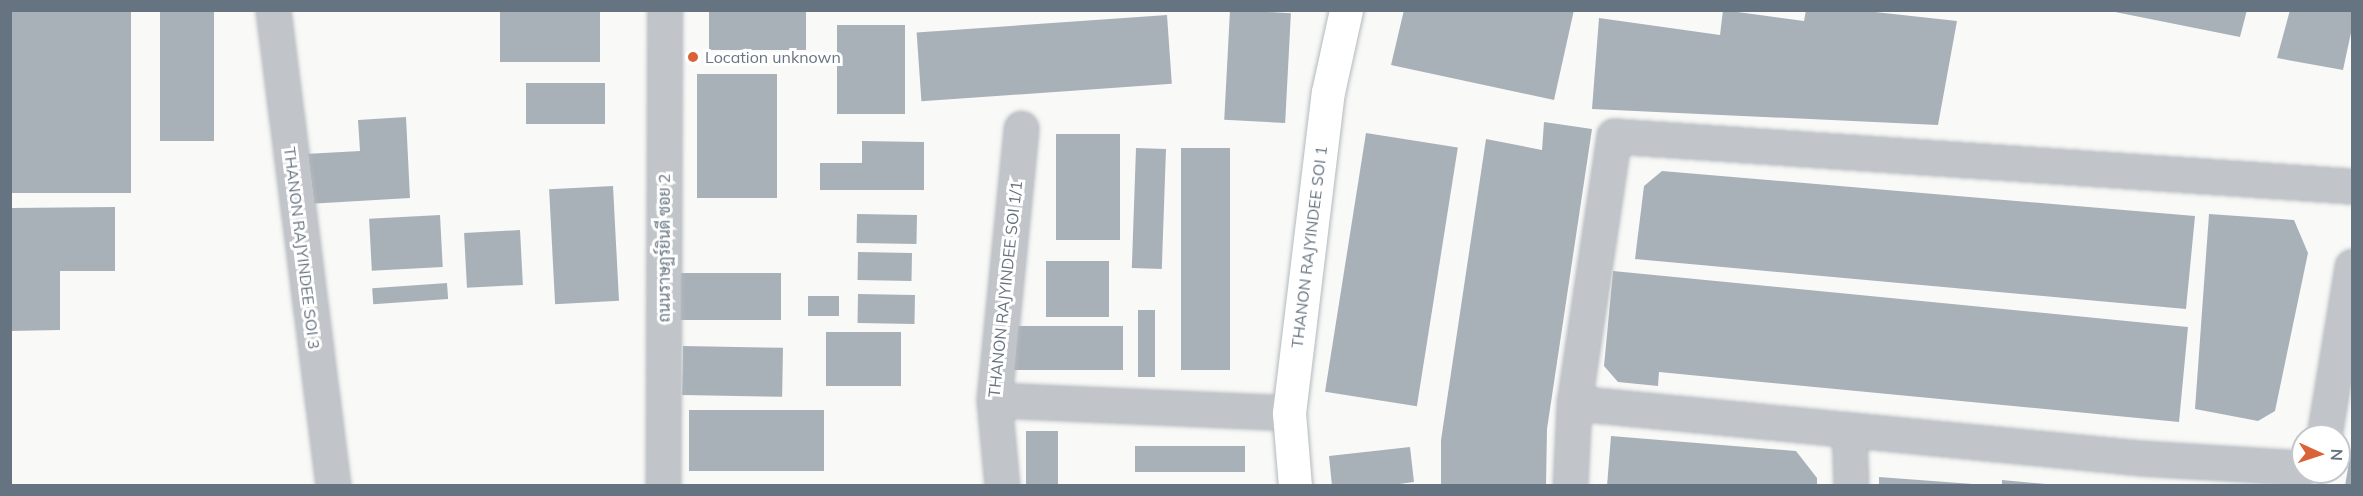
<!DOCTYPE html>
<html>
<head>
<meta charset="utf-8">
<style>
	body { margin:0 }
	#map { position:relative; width:2363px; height:496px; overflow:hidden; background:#f9faf8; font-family:Mulish,Sarabun,sans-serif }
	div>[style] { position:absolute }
	.building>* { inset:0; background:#a9b1b8; transform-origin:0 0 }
	.roads { filter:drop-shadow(0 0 2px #b4b9be) drop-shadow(0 0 2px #b4b9be) }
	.street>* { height:33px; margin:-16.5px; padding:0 16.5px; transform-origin:16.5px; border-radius:16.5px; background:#c1c5c9 }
	.secondary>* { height:33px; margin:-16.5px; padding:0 16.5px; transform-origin:16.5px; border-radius:16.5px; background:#fff }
	.dots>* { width:16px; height:16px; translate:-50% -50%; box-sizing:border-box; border:3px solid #fff; border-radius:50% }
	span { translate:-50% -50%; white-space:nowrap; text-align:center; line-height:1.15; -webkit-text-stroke:6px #fff; paint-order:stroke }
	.poi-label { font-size:16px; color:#667481 }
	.left { translate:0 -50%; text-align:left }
	.street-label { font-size:16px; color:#667481 }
	.frame { position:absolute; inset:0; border:12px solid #667481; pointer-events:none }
	.north { position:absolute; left:2291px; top:424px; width:60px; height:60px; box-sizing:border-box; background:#fff; border:2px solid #c2c7cd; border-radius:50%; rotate:93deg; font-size:16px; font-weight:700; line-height:24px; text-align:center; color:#667481 }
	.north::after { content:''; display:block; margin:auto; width:21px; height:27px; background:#da6237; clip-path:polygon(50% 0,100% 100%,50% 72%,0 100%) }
</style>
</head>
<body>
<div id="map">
	<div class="building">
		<i style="left:10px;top:10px;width:121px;height:183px"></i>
		<i style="left:160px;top:10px;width:54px;height:131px"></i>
		<i style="left:500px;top:10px;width:100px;height:52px"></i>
		<i style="left:709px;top:10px;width:97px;height:40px"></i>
		<i style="left:1230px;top:10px;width:61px;height:110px;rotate:3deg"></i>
		<i style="clip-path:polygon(1404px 10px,1574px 10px,1554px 100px,1391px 65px)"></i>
		<i style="clip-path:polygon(1723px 10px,1804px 21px,1806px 10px,1857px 10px,1957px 21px,1938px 125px,1592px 109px,1599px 18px,1720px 35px)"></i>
		<i style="clip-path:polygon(2105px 10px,2247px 10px,2240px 37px)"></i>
		<i style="clip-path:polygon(2290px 10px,2352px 10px,2352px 28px,2343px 70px,2277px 58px)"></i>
		<i style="left:1167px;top:15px;width:69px;height:251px;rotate:86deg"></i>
		<i style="left:837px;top:25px;width:68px;height:89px"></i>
		<i style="left:697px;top:74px;width:80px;height:124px"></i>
		<i style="left:526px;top:83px;width:79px;height:41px"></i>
		<i style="clip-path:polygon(406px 117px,410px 198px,307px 204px,305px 154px,360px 151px,358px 120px)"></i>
		<i style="clip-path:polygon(1544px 122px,1592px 129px,1547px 429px,1546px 486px,1441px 486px,1441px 440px,1486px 139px,1542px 150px)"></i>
		<i style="left:1366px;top:133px;width:93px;height:262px;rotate:9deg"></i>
		<i style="left:1056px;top:134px;width:64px;height:106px"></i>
		<i style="clip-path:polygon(862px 141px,924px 142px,924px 190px,820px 190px,820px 163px,862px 163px)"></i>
		<i style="left:1136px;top:148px;width:30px;height:120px;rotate:2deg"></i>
		<i style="left:1181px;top:148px;width:49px;height:222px"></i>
		<i style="clip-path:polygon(1662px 171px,2195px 216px,2186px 309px,1635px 259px,1644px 186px)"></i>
		<i style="left:613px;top:186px;width:115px;height:64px;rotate:87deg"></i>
		<i style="clip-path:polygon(115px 207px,115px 271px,60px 271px,60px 330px,10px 331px,10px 208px)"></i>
		<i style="left:857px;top:214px;width:60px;height:29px;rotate:1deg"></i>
		<i style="clip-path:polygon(2209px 214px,2294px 220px,2308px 253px,2275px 411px,2258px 421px,2195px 409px)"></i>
		<i style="left:440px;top:215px;width:52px;height:71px;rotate:87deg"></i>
		<i style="left:520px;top:230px;width:55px;height:56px;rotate:87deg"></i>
		<i style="left:858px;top:252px;width:54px;height:28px;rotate:1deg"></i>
		<i style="left:1046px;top:261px;width:63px;height:56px"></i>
		<i style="clip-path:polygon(1613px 271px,2188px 327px,2179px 422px,1659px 372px,1658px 386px,1618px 382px,1604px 366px)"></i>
		<i style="left:679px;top:273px;width:102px;height:47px"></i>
		<i style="left:447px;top:283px;width:16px;height:75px;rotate:86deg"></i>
		<i style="left:858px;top:294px;width:57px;height:29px;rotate:1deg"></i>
		<i style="left:808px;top:296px;width:31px;height:20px"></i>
		<i style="left:1138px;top:310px;width:17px;height:67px"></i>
		<i style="left:1014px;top:326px;width:109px;height:44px"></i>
		<i style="left:826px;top:332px;width:75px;height:54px"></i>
		<i style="left:683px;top:346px;width:100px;height:49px;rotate:1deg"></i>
		<i style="left:689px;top:410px;width:135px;height:61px"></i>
		<i style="left:1026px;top:431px;width:32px;height:55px"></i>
		<i style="clip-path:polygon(1611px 436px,1796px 451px,1817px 478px,1817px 486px,1607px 486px)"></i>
		<i style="left:1135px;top:446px;width:110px;height:26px"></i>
		<i style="clip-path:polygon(1410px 447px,1414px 482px,1385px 486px,1332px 486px,1329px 456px)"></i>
		<i style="clip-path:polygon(2351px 450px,2352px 486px,2345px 486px)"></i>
		<i style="clip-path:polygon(1879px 477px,1973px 484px,1973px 486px,1879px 486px)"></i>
		<i style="clip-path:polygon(2002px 480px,2046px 484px,2046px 486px,2002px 486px)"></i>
	</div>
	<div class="roads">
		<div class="street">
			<i style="left:273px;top:10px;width:480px;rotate:82.8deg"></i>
			<i style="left:994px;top:400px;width:295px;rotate:2.5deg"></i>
			<i style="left:1574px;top:403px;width:570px;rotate:5.54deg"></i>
			<i style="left:2141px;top:458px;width:162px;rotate:3.5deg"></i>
			<i style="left:1849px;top:430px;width:56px;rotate:88deg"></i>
			<i style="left:2324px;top:436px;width:172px;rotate:-80.6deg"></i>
			<i style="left:663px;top:486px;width:476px;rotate:-89.8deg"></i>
			<i style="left:1002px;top:486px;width:86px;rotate:-95.3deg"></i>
			<i style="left:994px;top:400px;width:273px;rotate:-84.3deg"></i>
			<i style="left:1570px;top:486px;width:83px;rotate:-87.2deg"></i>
			<i style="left:1574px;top:403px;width:270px;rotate:-81.5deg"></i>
			<i style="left:1614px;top:136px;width:740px;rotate:3.88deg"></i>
		</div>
		<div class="secondary">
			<i style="left:1295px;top:486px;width:73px;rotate:-94.7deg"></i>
			<i style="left:1289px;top:413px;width:323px;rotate:-83.1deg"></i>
			<i style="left:1328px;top:92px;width:84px;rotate:-77.6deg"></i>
		</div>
	</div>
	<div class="dots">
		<i style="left:693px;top:57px;background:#da6237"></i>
	</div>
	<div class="poi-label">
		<span class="left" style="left:705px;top:57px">Location unknown</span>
	</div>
	<div class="street-label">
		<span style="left:1309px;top:247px;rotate:-83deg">THANON RAJYINDEE SOI 1</span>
		<span style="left:302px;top:248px;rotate:83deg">THANON RAJYINDEE SOI 3</span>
		<span style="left:664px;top:248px;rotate:-90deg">ถนนราษฏร์ยินดี ซอย 2</span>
		<span style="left:1005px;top:289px;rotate:-84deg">THANON RAJYINDEE SOI 1/1</span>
	</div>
	<div class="frame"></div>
	<div class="north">N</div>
</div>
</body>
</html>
